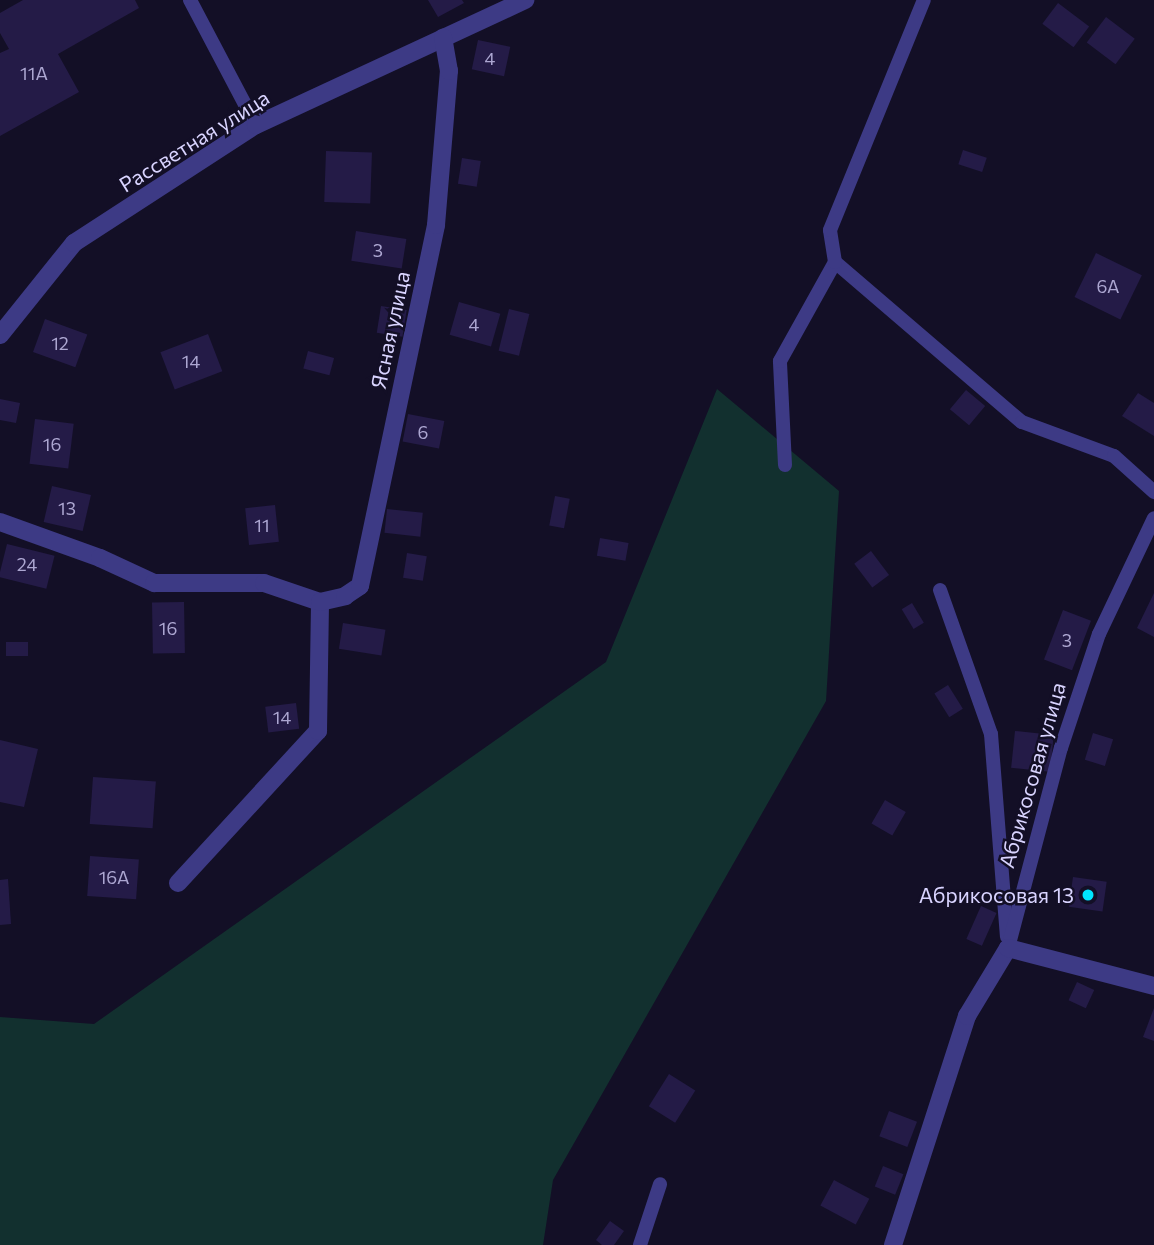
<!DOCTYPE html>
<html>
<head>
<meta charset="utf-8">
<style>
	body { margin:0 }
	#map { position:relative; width:1154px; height:1245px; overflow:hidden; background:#130f26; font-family:Commissioner,sans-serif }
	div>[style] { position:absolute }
	.green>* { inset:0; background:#12302f }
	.building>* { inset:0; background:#241b47; transform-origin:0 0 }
	.service>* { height:14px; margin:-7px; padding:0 7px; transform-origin:7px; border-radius:7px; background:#3d3a85 }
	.minor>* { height:18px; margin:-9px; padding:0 9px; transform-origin:9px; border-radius:9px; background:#3d3a85 }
	.dots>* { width:19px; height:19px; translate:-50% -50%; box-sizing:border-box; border:4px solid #130f26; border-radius:50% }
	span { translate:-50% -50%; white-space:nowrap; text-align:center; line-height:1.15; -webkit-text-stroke:5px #130f26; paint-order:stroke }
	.number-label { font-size:18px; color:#aca6d1 }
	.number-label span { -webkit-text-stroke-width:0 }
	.street-label { font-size:21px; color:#d9d4ff }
	.poi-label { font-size:21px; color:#d9d4ff }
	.right { translate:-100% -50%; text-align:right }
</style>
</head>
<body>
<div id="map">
	<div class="green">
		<i style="clip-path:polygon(717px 389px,839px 491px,826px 701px,553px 1180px,543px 1245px,0 1245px,0 1017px,94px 1024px,606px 662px)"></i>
	</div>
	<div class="building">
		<i style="clip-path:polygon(23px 0,135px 0,139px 8px,58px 54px,79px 92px,0 136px,0 53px,9px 49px,0 33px,0 13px)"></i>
		<i style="clip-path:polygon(428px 0,462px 0,464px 3px,438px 17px)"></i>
		<i style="left:1058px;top:3px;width:39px;height:26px;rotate:37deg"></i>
		<i style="left:1106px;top:17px;width:36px;height:32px;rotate:37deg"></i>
		<i style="left:478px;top:40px;width:33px;height:30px;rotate:12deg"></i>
		<i style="left:963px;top:150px;width:25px;height:15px;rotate:18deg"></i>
		<i style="left:326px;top:151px;width:46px;height:51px;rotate:2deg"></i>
		<i style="left:462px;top:158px;width:19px;height:26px;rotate:9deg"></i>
		<i style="left:356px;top:231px;width:51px;height:30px;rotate:9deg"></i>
		<i style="left:1096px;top:253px;width:51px;height:49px;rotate:26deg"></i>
		<i style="left:459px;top:302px;width:43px;height:34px;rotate:16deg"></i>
		<i style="left:381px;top:306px;width:26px;height:27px;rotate:9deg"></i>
		<i style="left:509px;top:309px;width:21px;height:43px;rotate:14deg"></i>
		<i style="left:45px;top:319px;width:45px;height:35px;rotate:20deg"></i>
		<i style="left:208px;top:334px;width:40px;height:51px;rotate:69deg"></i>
		<i style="left:308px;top:351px;width:27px;height:18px;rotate:15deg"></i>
		<i style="left:966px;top:390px;width:25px;height:25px;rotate:40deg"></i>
		<i style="clip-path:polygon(1138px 393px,1154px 403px,1154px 436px,1122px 416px)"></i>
		<i style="clip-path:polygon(0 399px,20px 403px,16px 423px,0 420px)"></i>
		<i style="left:408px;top:414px;width:37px;height:28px;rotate:11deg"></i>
		<i style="left:35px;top:419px;width:39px;height:45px;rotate:7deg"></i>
		<i style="left:52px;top:486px;width:40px;height:37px;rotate:13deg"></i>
		<i style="left:555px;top:496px;width:15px;height:30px;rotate:11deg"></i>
		<i style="left:275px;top:505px;width:37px;height:30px;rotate:84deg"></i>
		<i style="left:387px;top:509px;width:36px;height:24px;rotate:6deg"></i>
		<i style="left:600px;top:538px;width:29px;height:18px;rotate:10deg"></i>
		<i style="left:7px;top:544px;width:49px;height:34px;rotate:14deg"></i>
		<i style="left:871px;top:551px;width:30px;height:21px;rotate:53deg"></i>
		<i style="left:407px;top:553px;width:20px;height:25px;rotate:9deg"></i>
		<i style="clip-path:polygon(1154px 593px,1154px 637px,1137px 628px)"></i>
		<i style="left:184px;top:602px;width:51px;height:32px;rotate:89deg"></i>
		<i style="left:912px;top:603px;width:23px;height:12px;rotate:59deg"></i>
		<i style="left:1063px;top:610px;width:30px;height:53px;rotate:21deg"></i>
		<i style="left:343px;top:623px;width:43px;height:26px;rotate:9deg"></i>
		<i style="left:28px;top:642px;width:14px;height:22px;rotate:90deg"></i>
		<i style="left:948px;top:685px;width:28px;height:16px;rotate:58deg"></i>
		<i style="left:296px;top:703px;width:26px;height:31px;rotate:83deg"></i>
		<i style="left:1015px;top:731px;width:39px;height:37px;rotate:6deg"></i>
		<i style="left:1093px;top:733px;width:21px;height:28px;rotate:17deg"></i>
		<i style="clip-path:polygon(0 740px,38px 749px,24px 807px,0 802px)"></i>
		<i style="left:93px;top:777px;width:63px;height:47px;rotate:4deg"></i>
		<i style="left:885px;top:800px;width:24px;height:27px;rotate:30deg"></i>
		<i style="left:90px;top:856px;width:49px;height:40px;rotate:4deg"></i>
		<i style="left:1073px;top:877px;width:34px;height:30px;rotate:8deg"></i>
		<i style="clip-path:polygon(8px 879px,11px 924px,0 925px,0 880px)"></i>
		<i style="left:981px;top:906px;width:17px;height:36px;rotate:24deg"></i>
		<i style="left:1077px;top:982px;width:19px;height:20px;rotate:25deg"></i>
		<i style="clip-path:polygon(1154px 1008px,1154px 1041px,1143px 1037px)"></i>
		<i style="left:669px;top:1074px;width:31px;height:38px;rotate:32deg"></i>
		<i style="left:889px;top:1111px;width:30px;height:27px;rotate:21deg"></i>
		<i style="left:883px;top:1166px;width:22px;height:22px;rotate:22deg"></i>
		<i style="left:834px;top:1180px;width:40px;height:29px;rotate:28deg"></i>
		<i style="clip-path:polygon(610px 1221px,624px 1231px,614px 1245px,602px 1245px,596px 1240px)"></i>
	</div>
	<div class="service">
		<i style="left:190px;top:0;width:141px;rotate:62.2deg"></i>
		<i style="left:835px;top:262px;width:246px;rotate:40.6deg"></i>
		<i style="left:1022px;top:422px;width:98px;rotate:20.3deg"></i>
		<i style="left:1114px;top:456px;width:54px;rotate:42deg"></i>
		<i style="left:785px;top:465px;width:104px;rotate:-92.8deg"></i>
		<i style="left:780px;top:361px;width:113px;rotate:-60.9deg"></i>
		<i style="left:835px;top:262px;width:32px;rotate:-99deg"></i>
		<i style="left:830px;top:230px;width:248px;rotate:-67.8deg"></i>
		<i style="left:940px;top:590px;width:153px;rotate:70.5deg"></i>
		<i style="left:991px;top:734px;width:203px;rotate:85.5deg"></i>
		<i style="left:1008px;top:948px;width:207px;rotate:-75.2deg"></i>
		<i style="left:1061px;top:748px;width:120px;rotate:-71.6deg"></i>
		<i style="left:1099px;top:634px;width:128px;rotate:-64.6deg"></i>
		<i style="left:640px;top:1245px;width:64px;rotate:-71.8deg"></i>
	</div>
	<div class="minor">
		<i style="left:0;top:335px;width:118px;rotate:-51.2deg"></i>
		<i style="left:74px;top:243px;width:217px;rotate:-33deg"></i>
		<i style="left:256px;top:125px;width:297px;rotate:-24.9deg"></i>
		<i style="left:0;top:522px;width:106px;rotate:19.8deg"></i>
		<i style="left:100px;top:558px;width:60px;rotate:24.8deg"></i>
		<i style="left:154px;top:583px;width:110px"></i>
		<i style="left:264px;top:583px;width:59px;rotate:18.7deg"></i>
		<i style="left:178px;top:883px;width:207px;rotate:-47.4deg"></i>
		<i style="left:318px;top:731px;width:129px;rotate:-89.1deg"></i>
		<i style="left:320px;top:602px;width:26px;rotate:-13deg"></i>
		<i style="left:345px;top:596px;width:18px;rotate:-34deg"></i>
		<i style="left:360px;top:586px;width:369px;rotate:-78.1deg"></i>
		<i style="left:436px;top:225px;width:155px;rotate:-85.2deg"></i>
		<i style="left:449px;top:71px;width:34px;rotate:-100deg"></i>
		<i style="left:893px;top:1245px;width:241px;rotate:-72.1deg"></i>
		<i style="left:967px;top:1016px;width:79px;rotate:-58.9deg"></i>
		<i style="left:1008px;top:948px;width:151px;rotate:14.6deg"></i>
	</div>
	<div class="dots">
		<i style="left:1088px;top:895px;background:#00e5ff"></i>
	</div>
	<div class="number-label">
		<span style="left:490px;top:58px">4</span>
		<span style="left:34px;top:73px">11А</span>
		<span style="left:378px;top:250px">3</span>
		<span style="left:1108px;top:286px">6А</span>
		<span style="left:474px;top:324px">4</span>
		<span style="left:60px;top:343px">12</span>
		<span style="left:191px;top:361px">14</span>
		<span style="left:423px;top:432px">6</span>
		<span style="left:52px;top:444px">16</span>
		<span style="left:67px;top:508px">13</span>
		<span style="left:262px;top:525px">11</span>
		<span style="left:27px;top:564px">24</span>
		<span style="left:168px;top:628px">16</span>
		<span style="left:1067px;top:640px">3</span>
		<span style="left:282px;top:717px">14</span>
		<span style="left:114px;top:877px">16А</span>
	</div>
	<div class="street-label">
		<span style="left:194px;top:141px;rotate:-32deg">Рассветная улица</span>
		<span style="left:390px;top:330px;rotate:-78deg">Ясная улица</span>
		<span style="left:1032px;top:775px;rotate:-74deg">Абрикосовая улица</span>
	</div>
	<div class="poi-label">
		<span class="right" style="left:1074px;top:895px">Абрикосовая 13</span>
	</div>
</div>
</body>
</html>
